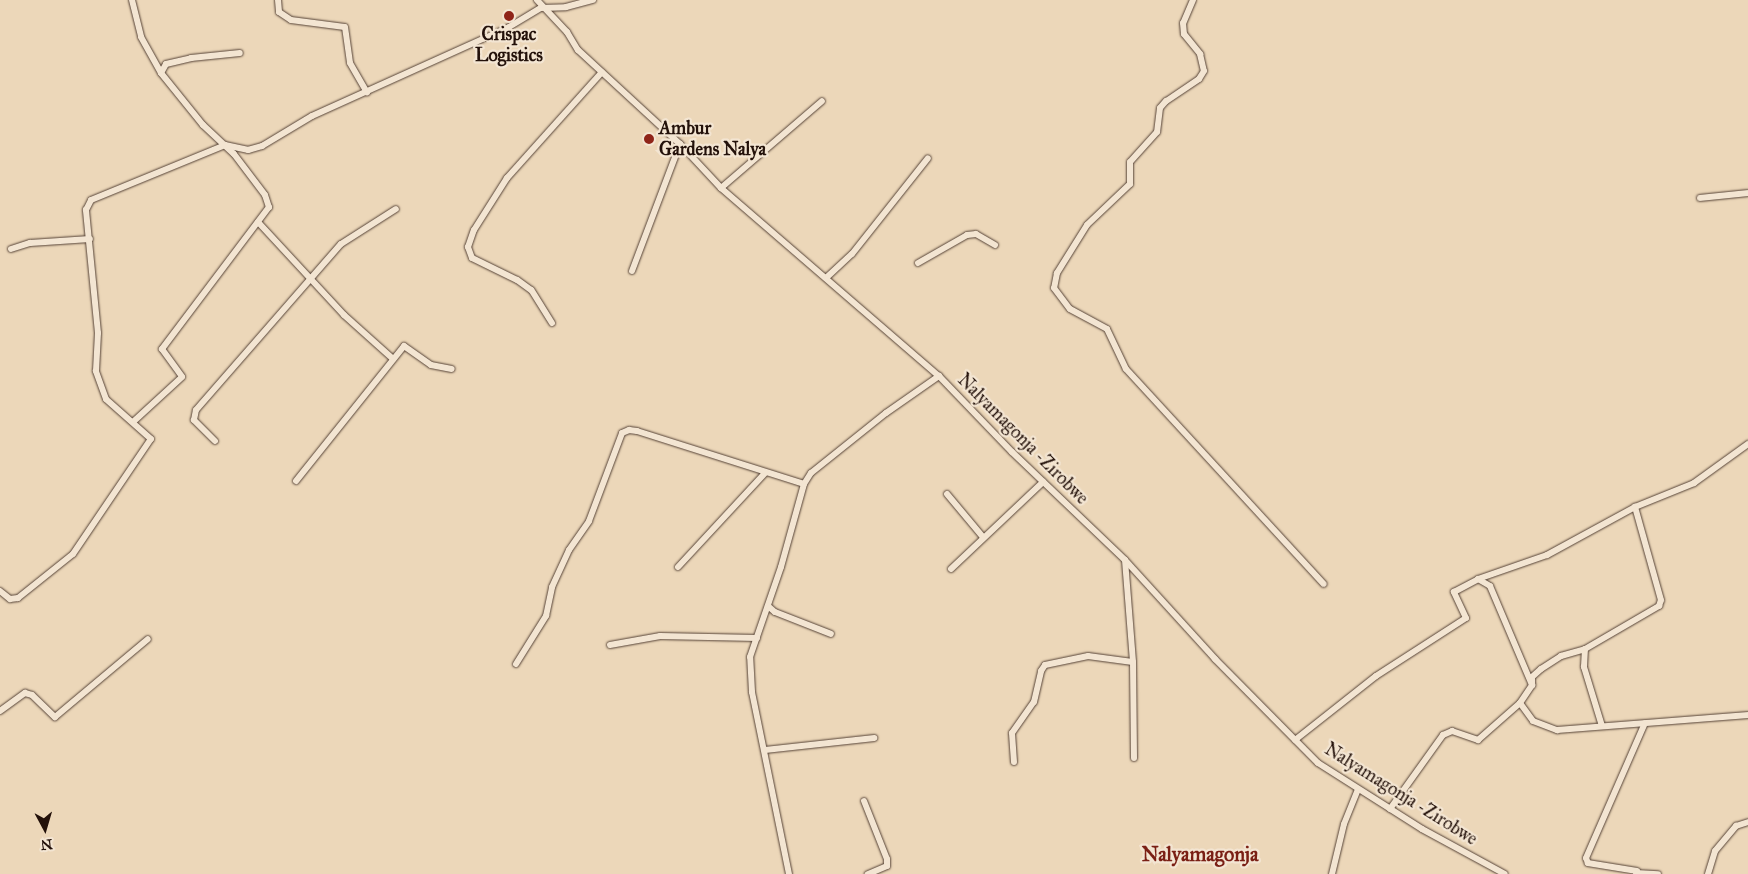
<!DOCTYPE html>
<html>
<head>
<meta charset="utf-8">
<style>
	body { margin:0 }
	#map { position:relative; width:1748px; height:874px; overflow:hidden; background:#ecd7b9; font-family:"IM FELL Great Primer",serif }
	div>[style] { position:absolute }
	.roads { filter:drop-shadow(0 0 1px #554236) drop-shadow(0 0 1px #554236) }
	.street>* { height:6px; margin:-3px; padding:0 3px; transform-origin:3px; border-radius:3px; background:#f3e5d2 }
	.dots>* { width:14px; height:14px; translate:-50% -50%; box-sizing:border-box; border:2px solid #f3e5d2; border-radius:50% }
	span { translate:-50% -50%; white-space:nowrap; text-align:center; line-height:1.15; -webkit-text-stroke:4.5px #f3e5d2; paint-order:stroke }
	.poi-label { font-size:18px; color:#23110a; font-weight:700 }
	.left { translate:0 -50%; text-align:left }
	.street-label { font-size:18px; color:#23110a }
	.quarter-label { font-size:20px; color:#7a1f14; font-weight:700 }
	.north { position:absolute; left:20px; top:804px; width:50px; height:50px; -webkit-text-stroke:4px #f3e5d2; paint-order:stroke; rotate:174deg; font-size:14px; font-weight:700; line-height:20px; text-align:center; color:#23110a }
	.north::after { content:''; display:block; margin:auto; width:18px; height:22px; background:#23110a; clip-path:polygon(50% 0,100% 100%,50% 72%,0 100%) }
</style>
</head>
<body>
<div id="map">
	<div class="roads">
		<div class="street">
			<i style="left:132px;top:0;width:38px;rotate:76deg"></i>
			<i style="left:141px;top:37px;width:41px;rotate:60.9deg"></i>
			<i style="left:161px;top:73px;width:67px;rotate:51.1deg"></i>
			<i style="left:203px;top:125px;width:42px;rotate:43.1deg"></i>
			<i style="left:234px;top:154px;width:51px;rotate:52.9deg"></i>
			<i style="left:265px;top:195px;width:13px;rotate:72deg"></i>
			<i style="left:269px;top:207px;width:178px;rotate:127deg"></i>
			<i style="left:162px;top:349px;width:34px;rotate:54deg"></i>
			<i style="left:182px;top:377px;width:65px;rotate:137.5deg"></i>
			<i style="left:278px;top:0;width:12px;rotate:85deg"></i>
			<i style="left:279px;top:12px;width:14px;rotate:34deg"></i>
			<i style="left:291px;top:20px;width:54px;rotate:7.4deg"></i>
			<i style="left:345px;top:27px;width:36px;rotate:82deg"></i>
			<i style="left:350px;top:63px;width:34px;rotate:60deg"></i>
			<i style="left:537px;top:0;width:44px;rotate:46.8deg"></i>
			<i style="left:567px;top:32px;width:21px;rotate:59deg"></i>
			<i style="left:578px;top:50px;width:139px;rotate:42.7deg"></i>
			<i style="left:680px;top:144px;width:60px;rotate:47deg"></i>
			<i style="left:721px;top:188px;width:288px;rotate:40.8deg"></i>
			<i style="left:939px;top:376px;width:105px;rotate:46.2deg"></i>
			<i style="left:1012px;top:452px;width:156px;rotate:43.7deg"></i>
			<i style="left:1125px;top:560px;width:134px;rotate:47.7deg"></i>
			<i style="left:1215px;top:659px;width:146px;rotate:45.3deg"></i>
			<i style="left:1318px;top:763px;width:123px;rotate:32.4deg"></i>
			<i style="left:1422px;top:829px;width:94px;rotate:28.5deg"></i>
			<i style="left:1193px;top:0;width:25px;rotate:113deg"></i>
			<i style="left:1183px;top:23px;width:11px;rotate:85deg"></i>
			<i style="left:1184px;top:34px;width:26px;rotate:51deg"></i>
			<i style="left:1200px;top:54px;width:17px;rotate:77deg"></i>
			<i style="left:1204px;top:71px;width:9px;rotate:122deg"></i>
			<i style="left:1199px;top:79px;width:40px;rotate:146deg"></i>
			<i style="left:1166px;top:101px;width:9px;rotate:131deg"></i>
			<i style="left:1160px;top:108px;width:24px;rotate:97deg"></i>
			<i style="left:1157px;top:132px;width:40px;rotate:132deg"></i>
			<i style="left:1130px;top:162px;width:22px;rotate:90deg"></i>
			<i style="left:1130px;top:184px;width:59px;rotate:136.4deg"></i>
			<i style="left:1087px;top:225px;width:57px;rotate:122deg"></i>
			<i style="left:1057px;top:273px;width:15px;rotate:101deg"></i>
			<i style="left:1054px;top:288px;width:26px;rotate:53deg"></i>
			<i style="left:1070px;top:309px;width:42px;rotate:28.4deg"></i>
			<i style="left:1107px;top:329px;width:44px;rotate:64.6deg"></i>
			<i style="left:1126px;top:369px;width:292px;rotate:47.4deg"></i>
			<i style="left:161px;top:73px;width:10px;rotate:-61deg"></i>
			<i style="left:166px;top:64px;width:26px;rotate:-13deg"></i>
			<i style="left:191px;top:58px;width:49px;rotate:-5.8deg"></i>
			<i style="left:721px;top:188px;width:133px;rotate:-40.7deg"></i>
			<i style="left:1700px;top:198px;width:48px;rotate:-5.9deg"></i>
			<i style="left:258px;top:222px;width:127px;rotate:47.2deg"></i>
			<i style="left:344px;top:315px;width:66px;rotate:41.9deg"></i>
			<i style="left:11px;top:249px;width:20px;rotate:-18deg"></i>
			<i style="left:30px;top:243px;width:60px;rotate:-3.8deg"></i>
			<i style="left:918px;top:263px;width:56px;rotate:-29.7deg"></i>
			<i style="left:967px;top:235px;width:9px;rotate:-6deg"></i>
			<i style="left:976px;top:234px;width:22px;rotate:30deg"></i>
			<i style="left:632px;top:271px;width:136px;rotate:-69.3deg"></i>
			<i style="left:826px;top:278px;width:35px;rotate:-43deg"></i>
			<i style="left:852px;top:254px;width:122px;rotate:-51.6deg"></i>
			<i style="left:552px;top:323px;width:39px;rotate:-122deg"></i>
			<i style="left:531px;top:290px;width:17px;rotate:-144deg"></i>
			<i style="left:517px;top:280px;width:50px;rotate:-153.9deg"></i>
			<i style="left:472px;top:258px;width:12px;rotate:-110deg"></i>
			<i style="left:468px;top:247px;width:18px;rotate:-71deg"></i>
			<i style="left:474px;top:230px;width:62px;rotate:-57.6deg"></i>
			<i style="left:507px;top:178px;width:142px;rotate:-48.1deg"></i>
			<i style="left:215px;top:441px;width:30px;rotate:-135deg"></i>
			<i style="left:194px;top:420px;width:10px;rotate:-79deg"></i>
			<i style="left:196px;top:410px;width:220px;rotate:-48.9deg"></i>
			<i style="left:341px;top:244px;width:65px;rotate:-32.5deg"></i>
			<i style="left:296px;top:481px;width:173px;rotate:-51.3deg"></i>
			<i style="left:404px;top:346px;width:33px;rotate:35deg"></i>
			<i style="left:431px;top:365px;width:21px;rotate:11deg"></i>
			<i style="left:947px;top:494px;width:56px;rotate:50.1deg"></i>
			<i style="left:1125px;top:560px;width:102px;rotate:85.5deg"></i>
			<i style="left:1133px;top:662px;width:96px;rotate:89.4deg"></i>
			<i style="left:678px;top:567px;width:129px;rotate:-47.2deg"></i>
			<i style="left:951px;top:569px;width:127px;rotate:-43.4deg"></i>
			<i style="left:1478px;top:579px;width:73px;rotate:-19.2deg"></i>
			<i style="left:1547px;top:555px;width:100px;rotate:-28.6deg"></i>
			<i style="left:1635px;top:507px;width:64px;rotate:-22.1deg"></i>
			<i style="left:1694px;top:483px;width:67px;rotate:-35.8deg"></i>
			<i style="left:0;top:591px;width:13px;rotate:39deg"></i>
			<i style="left:10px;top:599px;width:8px;rotate:-7deg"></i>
			<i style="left:18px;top:598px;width:70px;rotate:-38.7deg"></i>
			<i style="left:73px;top:554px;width:139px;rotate:-55.9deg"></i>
			<i style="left:151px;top:439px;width:60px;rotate:-138.4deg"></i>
			<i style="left:106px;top:399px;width:30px;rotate:-110deg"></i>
			<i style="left:96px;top:371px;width:38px;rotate:-87deg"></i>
			<i style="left:98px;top:333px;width:124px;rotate:-95.6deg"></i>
			<i style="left:86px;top:210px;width:11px;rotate:-63deg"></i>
			<i style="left:91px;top:200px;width:145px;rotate:-22.3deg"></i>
			<i style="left:225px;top:145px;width:24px;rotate:12deg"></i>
			<i style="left:248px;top:150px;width:15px;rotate:-16deg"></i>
			<i style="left:262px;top:146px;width:58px;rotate:-31deg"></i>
			<i style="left:312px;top:116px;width:216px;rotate:-24.3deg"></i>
			<i style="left:509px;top:27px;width:37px;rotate:-31deg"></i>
			<i style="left:541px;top:8px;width:25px;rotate:-2deg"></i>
			<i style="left:566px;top:7px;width:28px;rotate:-15deg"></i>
			<i style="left:768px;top:606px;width:9px;rotate:41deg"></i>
			<i style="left:775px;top:612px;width:60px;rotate:21.4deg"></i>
			<i style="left:610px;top:645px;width:51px;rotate:-10.2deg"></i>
			<i style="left:660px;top:636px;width:97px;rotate:1.2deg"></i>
			<i style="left:516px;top:664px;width:57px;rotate:-58deg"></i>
			<i style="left:546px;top:616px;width:30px;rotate:-78deg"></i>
			<i style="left:552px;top:587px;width:41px;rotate:-65.3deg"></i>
			<i style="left:569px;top:550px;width:35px;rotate:-55deg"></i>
			<i style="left:589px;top:521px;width:94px;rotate:-69.4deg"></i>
			<i style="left:622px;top:433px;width:8px;rotate:-23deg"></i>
			<i style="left:629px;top:430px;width:8px;rotate:7deg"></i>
			<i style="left:637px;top:431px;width:175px;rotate:17.6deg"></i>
			<i style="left:1520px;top:703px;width:22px;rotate:54deg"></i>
			<i style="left:1533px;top:721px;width:26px;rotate:21deg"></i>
			<i style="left:1557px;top:730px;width:192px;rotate:-4.5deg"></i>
			<i style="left:0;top:711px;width:31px;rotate:-36deg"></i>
			<i style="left:25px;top:693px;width:7px;rotate:16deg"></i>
			<i style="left:32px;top:695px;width:32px;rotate:44deg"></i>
			<i style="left:55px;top:717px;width:121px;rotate:-40deg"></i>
			<i style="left:1602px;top:726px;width:62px;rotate:-107deg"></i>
			<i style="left:1584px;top:667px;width:18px;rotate:-87deg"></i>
			<i style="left:1585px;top:649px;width:86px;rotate:-30.2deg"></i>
			<i style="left:1659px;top:606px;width:6px;rotate:-72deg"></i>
			<i style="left:1661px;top:600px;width:97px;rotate:-105.6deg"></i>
			<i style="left:1295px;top:740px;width:103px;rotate:-38.3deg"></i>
			<i style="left:1376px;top:676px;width:107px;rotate:-32.8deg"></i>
			<i style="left:1466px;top:618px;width:29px;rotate:-115deg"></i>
			<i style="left:1454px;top:592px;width:27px;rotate:-28deg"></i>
			<i style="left:1478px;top:579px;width:14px;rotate:30deg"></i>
			<i style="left:1490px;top:586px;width:108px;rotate:67deg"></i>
			<i style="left:765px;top:750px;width:110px;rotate:-6.3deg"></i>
			<i style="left:1014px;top:762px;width:29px;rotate:-94deg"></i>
			<i style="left:1012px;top:733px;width:38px;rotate:-55deg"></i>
			<i style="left:1034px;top:702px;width:32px;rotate:-77deg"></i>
			<i style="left:1041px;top:671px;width:7px;rotate:-56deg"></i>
			<i style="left:1045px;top:665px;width:44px;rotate:-11.8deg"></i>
			<i style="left:1088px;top:656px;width:45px;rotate:7.6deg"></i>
			<i style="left:864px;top:801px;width:62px;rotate:68.4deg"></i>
			<i style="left:887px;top:859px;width:7px;rotate:90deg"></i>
			<i style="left:887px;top:866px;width:21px;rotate:157deg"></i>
			<i style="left:1390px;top:809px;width:91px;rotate:-54.4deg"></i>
			<i style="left:1443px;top:735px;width:10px;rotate:-24deg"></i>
			<i style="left:1452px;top:731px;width:28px;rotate:19deg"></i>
			<i style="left:1478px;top:740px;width:56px;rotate:-41.4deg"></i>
			<i style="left:1520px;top:703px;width:22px;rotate:-56deg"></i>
			<i style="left:1532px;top:685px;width:8px;rotate:-90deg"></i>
			<i style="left:1532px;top:677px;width:12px;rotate:-42deg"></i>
			<i style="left:1541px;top:669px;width:24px;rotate:-33deg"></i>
			<i style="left:1561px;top:656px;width:25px;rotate:-16deg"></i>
			<i style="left:1637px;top:871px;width:50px;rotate:-170.7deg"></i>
			<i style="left:1588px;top:863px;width:5px;rotate:-112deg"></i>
			<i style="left:1586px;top:858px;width:147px;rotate:-66.4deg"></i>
			<i style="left:1636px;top:873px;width:22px;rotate:3deg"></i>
			<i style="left:789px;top:874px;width:186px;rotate:-101.5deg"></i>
			<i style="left:752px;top:692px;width:35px;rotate:-93deg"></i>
			<i style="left:750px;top:657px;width:95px;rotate:-71deg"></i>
			<i style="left:781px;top:567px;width:86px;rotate:-74.5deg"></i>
			<i style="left:804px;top:484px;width:13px;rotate:-58deg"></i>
			<i style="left:811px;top:473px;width:96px;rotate:-38.7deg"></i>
			<i style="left:886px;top:413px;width:65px;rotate:-34.9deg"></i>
			<i style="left:1332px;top:874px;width:51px;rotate:-76.5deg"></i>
			<i style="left:1344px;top:824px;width:37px;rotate:-68deg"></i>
			<i style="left:1708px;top:874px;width:24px;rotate:-73deg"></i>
			<i style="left:1715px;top:851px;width:33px;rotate:-50deg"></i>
			<i style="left:1736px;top:826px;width:13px;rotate:-18deg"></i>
		</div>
	</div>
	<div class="dots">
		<i style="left:509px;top:16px;background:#8f2418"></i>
		<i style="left:649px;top:139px;background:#8f2418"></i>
	</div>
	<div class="poi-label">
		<span style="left:509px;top:45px">Crispac<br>Logistics</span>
		<span class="left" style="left:659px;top:139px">Ambur<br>Gardens Nalya</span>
	</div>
	<div class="street-label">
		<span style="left:1023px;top:439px;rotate:45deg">Nalyamagonja -Zirobwe</span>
		<span style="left:1401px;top:794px;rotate:32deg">Nalyamagonja -Zirobwe</span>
	</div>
	<div class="quarter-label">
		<span style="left:1200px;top:854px">Nalyamagonja</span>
	</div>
	<div class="north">N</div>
</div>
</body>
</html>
